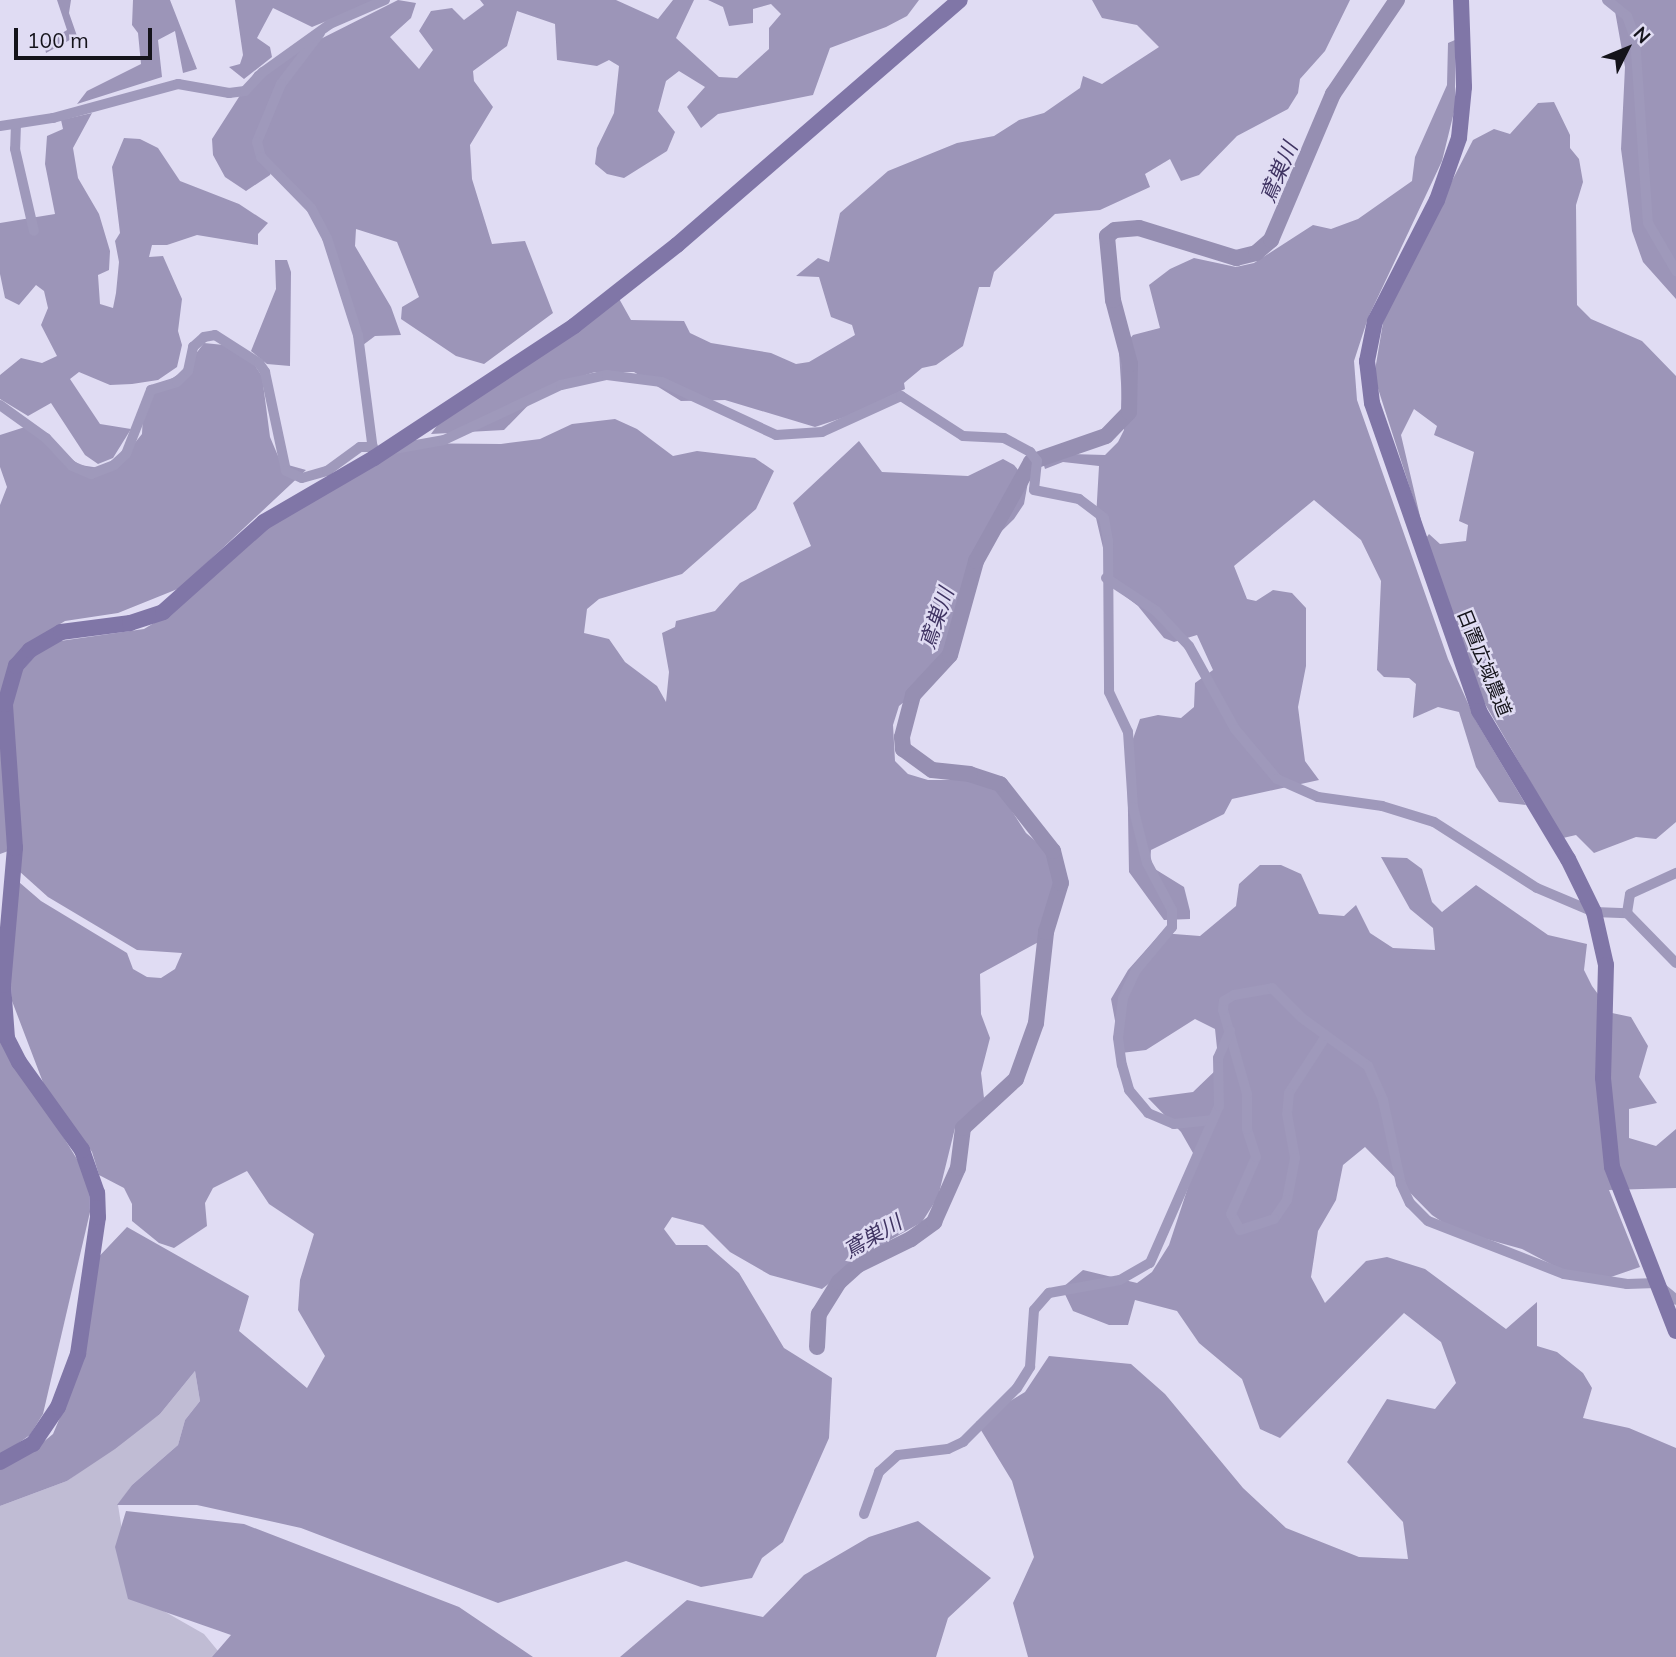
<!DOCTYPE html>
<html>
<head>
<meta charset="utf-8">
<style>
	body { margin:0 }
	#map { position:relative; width:1676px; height:1657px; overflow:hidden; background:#e0dcf3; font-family:Mulish,"Noto Sans JP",sans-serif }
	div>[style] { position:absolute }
	.green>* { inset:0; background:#c0bcd4 }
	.forest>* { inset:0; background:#9c95b8 }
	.river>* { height:16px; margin:-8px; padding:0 8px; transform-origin:8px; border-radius:8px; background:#968fb2 }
	.street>* { height:10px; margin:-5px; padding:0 5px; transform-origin:5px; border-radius:5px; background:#9f99bb }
	.secondary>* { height:16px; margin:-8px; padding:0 8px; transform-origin:8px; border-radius:8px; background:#8076a7 }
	span { translate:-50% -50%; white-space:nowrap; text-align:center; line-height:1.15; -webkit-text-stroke:5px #e0dcf3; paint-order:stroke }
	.street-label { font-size:19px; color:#14131a }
	.water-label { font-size:21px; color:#3f3362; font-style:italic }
	.north { position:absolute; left:1592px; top:14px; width:70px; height:70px; -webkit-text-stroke:5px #e0dcf3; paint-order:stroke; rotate:47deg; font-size:19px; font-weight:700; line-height:28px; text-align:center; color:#14131a }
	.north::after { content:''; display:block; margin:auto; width:24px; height:32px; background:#14131a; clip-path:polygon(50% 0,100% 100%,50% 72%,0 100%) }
	.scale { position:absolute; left:14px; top:28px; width:138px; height:32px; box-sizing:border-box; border:4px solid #14131a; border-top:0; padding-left:9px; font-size:21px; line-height:24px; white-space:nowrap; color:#14131a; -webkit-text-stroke:5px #e0dcf3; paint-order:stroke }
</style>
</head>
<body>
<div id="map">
	<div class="green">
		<i style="clip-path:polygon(195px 1371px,200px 1401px,185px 1420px,178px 1445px,132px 1485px,118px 1505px,132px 1593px,204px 1634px,223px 1657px,0 1657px,0 1506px,67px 1481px,160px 1414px)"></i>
	</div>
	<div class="forest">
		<i style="clip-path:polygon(57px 0,71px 0,69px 13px,77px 36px,46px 53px,44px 44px,67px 30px)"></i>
		<i style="clip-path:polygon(133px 0,170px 0,197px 69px,183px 73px,175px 31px,158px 40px,162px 77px,77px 104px,87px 91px,141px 64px,138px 33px,132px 25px)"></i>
		<i style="clip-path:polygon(235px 0,378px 0,312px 27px,273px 8px,257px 38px,270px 47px,272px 57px,244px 79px,229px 67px,240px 64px,243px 55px)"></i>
		<i style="clip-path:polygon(398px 0,416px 3px,411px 18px,390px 37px,419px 69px,433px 50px,419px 31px,431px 11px,452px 8px,464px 20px,484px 5px,480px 0,616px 0,658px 19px,673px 0,694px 0,676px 38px,719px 77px,737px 78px,769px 49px,769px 28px,781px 14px,771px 4px,753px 9px,753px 23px,729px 26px,723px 7px,708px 0,919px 0,907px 16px,886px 27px,830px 48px,813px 95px,718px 114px,701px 128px,687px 107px,705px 87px,679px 71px,666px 81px,658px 111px,675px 132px,667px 151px,624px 178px,607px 174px,595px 164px,597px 148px,614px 113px,619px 66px,609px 60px,597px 66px,557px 60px,555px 24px,517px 11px,507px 46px,473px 71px,474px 81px,493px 107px,470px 145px,472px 179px,492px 244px,525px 241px,553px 313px,484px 364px,456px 356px,401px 319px,402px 307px,419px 297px,397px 242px,356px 229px,355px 246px,391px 307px,401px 335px,375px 336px,363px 345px,328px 237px,274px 165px,270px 175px,246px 191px,225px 177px,213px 155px,212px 139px,255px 72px)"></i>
		<i style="clip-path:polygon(1092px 0,1350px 0,1325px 51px,1300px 79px,1298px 93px,1288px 109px,1237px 136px,1199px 175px,1181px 181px,1170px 159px,1145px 174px,1150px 187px,1100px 210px,1055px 214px,994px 272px,990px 287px,979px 287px,963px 346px,936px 365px,922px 368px,904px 383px,905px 389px,851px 415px,815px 427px,725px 400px,681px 401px,634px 372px,595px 372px,545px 388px,504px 430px,431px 434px,446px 413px,617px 295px,631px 320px,684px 321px,690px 333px,711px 343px,771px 353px,796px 364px,809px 362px,855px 335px,852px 325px,831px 317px,819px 277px,796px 276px,818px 258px,829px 262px,840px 213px,888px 171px,957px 143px,994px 136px,1019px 120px,1044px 113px,1080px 88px,1083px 76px,1102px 84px,1159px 47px,1137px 25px,1102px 18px)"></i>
		<i style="clip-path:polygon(1613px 0,1676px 0,1676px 299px,1643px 262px,1632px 231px,1621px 149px,1625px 67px)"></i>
		<i style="clip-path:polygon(1455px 40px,1455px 108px,1442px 161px,1368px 318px,1354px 361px,1357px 400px,1448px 659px,1476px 721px,1526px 805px,1499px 802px,1476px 767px,1459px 712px,1438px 707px,1413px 718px,1416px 684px,1409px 678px,1384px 677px,1377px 670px,1381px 581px,1361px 540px,1314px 500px,1234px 566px,1247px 599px,1256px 601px,1273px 590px,1292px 593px,1306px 608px,1306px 666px,1298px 707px,1305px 761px,1319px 780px,1232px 799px,1224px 814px,1151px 850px,1150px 866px,1184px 887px,1190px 911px,1190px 919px,1164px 920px,1129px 872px,1127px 756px,1140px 719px,1158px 715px,1181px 718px,1194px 707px,1195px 683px,1213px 670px,1197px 635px,1174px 642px,1164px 638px,1138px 606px,1112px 586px,1096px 518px,1099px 466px,1063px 462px,1045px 469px,1043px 462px,1071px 454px,1105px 455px,1118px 442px,1124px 430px,1119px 352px,1133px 335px,1160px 328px,1149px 285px,1170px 269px,1194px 258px,1236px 267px,1254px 263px,1313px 225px,1331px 229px,1358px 219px,1412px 181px,1415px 157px,1447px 85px,1448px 43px)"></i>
		<i style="clip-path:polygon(1554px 102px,1570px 135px,1570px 148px,1579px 159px,1583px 182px,1576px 205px,1577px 305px,1591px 319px,1642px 341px,1676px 376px,1676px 822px,1656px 839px,1636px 837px,1594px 853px,1576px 835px,1563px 838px,1481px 697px,1424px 541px,1429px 534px,1440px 544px,1466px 541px,1468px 525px,1459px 521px,1474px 452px,1434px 435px,1437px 426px,1414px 409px,1401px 435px,1423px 529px,1374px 376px,1385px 311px,1473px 140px,1494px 129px,1510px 134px,1538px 103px)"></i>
		<i style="clip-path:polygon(92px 113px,73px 148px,78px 178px,99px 214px,110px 251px,109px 270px,98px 275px,100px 304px,113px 308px,116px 293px,119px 262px,115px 241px,120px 233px,112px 167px,124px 138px,140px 139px,158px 148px,180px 181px,239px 204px,268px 223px,258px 234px,258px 245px,197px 235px,167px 245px,152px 245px,149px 257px,163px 256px,182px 299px,178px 331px,182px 345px,177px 367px,158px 380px,132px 384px,110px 385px,79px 372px,70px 379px,100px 424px,131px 429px,113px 458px,98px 464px,85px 455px,51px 403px,28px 416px,0 399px,0 375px,21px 358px,42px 363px,57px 356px,41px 325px,48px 308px,44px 291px,36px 285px,19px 305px,5px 298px,0 274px,0 223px,55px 214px,45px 164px,47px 136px,63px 129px,61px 120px)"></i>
		<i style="clip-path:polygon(275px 260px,287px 260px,291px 272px,290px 366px,267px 364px,251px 351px,276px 289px)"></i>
		<i style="clip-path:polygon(204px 343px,224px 345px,251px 360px,262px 376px,270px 437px,281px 463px,306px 470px,180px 588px,118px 613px,65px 621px,26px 645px,0 701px,0 505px,7px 487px,0 467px,0 435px,25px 427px,80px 465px,113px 470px,142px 434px,143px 414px,155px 389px,182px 372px)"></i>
		<i style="clip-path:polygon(615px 419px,637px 429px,673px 456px,697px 451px,755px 458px,774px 471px,756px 509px,682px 574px,599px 599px,587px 609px,584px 633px,609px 639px,625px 662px,657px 686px,666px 702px,669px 672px,662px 633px,675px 627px,676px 621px,715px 611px,740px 583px,811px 546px,793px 503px,859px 441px,882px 472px,968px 476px,1003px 459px,1014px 465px,1028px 482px,1024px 504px,1014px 519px,971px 561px,962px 598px,959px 644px,945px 669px,899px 706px,893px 725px,895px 761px,908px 774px,928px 780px,974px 780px,999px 791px,1026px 833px,1045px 849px,1054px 879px,1056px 922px,1044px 939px,980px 974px,981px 1014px,990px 1038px,981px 1073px,984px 1098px,955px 1128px,938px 1197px,922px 1222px,869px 1252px,822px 1289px,770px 1275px,730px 1252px,703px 1225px,672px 1217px,664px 1229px,676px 1245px,707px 1245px,739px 1273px,784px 1348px,832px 1378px,829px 1438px,783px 1542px,762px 1558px,752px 1578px,701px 1587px,626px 1561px,498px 1603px,301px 1528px,197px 1505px,117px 1505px,132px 1485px,178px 1445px,185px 1420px,200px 1401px,195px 1371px,160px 1414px,115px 1449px,67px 1481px,0 1506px,0 1467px,30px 1453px,53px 1434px,64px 1408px,90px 1266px,127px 1227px,249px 1296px,239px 1331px,307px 1388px,325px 1356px,298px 1310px,300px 1280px,314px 1234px,269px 1204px,247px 1171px,213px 1188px,205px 1203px,207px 1226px,174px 1248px,159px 1243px,132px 1221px,132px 1204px,124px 1188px,99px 1175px,92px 1152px,44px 1085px,12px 1001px,8px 938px,12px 876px,41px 901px,127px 953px,133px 969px,147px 977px,161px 978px,175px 969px,182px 953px,137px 950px,48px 897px,19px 871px,10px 704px,18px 676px,37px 653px,60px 641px,144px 629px,169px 614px,216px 561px,395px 443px,501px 444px,540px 439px,572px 424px)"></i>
		<i style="clip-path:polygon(0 716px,11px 850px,0 854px)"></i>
		<i style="clip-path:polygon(1381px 857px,1407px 858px,1422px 869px,1432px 902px,1442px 912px,1476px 885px,1548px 935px,1587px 944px,1584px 970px,1592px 986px,1612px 1013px,1631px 1017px,1648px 1046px,1639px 1077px,1657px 1103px,1629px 1109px,1629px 1138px,1656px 1146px,1676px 1129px,1676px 1188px,1609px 1190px,1640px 1267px,1608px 1278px,1581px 1280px,1522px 1249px,1454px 1230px,1432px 1215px,1365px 1147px,1343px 1165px,1336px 1200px,1318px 1231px,1311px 1277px,1325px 1303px,1366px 1261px,1387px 1257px,1425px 1269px,1506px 1329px,1537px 1302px,1537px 1346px,1557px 1352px,1583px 1373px,1592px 1388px,1583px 1418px,1629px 1428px,1676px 1448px,1676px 1657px,1028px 1657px,1013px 1603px,1034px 1557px,1012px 1481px,976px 1422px,1025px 1392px,1049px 1356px,1131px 1364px,1165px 1394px,1243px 1488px,1286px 1528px,1359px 1557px,1408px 1559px,1403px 1522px,1347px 1462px,1387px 1399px,1435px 1409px,1456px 1383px,1441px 1342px,1404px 1313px,1280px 1438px,1260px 1429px,1242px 1379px,1199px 1343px,1177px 1311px,1135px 1300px,1128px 1325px,1109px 1325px,1073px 1311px,1062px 1288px,1083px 1270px,1137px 1283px,1152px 1272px,1169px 1245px,1197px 1160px,1181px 1132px,1148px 1098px,1193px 1092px,1219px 1067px,1215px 1029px,1195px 1019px,1146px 1050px,1121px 1053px,1111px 999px,1128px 970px,1161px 933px,1200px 936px,1236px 906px,1239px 884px,1260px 865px,1281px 865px,1301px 874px,1319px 914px,1344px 916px,1356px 905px,1370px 933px,1393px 948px,1435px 950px,1433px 928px,1410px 909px)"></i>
		<i style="clip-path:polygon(0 1034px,88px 1177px,90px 1212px,43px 1414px,30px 1435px,0 1456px)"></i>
		<i style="clip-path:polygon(126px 1511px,244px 1524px,459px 1607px,533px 1657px,212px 1657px,231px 1635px,128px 1599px,115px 1547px)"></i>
		<i style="clip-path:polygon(918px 1521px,991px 1578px,948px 1618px,936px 1657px,620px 1657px,687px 1600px,763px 1617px,804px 1575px,869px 1537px)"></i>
	</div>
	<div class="river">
		<i style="left:817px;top:1347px;width:33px;rotate:-87deg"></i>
		<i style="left:819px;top:1314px;width:38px;rotate:-58deg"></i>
		<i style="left:839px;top:1282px;width:25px;rotate:-42deg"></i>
		<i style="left:858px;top:1265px;width:59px;rotate:-26.1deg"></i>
		<i style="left:911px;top:1239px;width:29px;rotate:-36deg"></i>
		<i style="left:934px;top:1222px;width:59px;rotate:-66deg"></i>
		<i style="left:958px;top:1168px;width:40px;rotate:-82.9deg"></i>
		<i style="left:963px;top:1128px;width:72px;rotate:-42.8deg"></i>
		<i style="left:1016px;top:1079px;width:59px;rotate:-70.3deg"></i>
		<i style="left:1036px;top:1023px;width:92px;rotate:-83.7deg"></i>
		<i style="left:1046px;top:932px;width:51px;rotate:-73deg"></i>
		<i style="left:1061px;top:883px;width:33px;rotate:-104deg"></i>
		<i style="left:1053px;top:851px;width:85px;rotate:-128.3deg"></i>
		<i style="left:1000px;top:784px;width:32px;rotate:-162deg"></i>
		<i style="left:970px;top:774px;width:38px;rotate:-174deg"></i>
		<i style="left:932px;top:770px;width:36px;rotate:-144deg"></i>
		<i style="left:903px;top:749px;width:12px;rotate:-95deg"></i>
		<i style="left:902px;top:737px;width:43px;rotate:-75.3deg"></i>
		<i style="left:913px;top:695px;width:54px;rotate:-47.2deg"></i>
		<i style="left:950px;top:655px;width:98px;rotate:-74.5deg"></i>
		<i style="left:976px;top:561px;width:113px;rotate:-60.9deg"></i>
		<i style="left:1031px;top:462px;width:79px;rotate:-19.1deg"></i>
		<i style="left:1106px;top:436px;width:33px;rotate:-46deg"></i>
		<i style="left:1129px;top:412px;width:48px;rotate:-88.8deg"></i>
		<i style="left:1130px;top:364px;width:66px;rotate:-104.9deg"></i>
		<i style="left:1113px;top:300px;width:64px;rotate:-95.4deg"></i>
		<i style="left:1107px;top:236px;width:10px;rotate:-37deg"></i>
		<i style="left:1115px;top:230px;width:24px;rotate:-5deg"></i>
		<i style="left:1139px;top:228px;width:102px;rotate:17.2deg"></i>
		<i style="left:1236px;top:258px;width:21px;rotate:-14deg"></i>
		<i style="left:1256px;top:253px;width:20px;rotate:-41deg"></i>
		<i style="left:1271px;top:240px;width:159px;rotate:-67deg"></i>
		<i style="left:1333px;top:94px;width:114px;rotate:-55.8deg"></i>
	</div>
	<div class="street">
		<i style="left:1607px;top:0;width:26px;rotate:39deg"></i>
		<i style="left:1627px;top:16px;width:23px;rotate:70deg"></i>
		<i style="left:1635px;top:38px;width:185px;rotate:86deg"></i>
		<i style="left:1648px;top:223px;width:56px;rotate:59.7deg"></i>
		<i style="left:320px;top:33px;width:64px;rotate:127.4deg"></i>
		<i style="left:281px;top:84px;width:63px;rotate:112.5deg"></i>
		<i style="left:257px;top:142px;width:16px;rotate:75deg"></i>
		<i style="left:261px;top:157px;width:71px;rotate:45.6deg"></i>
		<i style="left:311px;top:208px;width:34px;rotate:62deg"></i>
		<i style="left:327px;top:238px;width:102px;rotate:72.3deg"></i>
		<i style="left:358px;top:335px;width:124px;rotate:82.6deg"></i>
		<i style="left:374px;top:458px;width:22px;rotate:-24deg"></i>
		<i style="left:394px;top:449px;width:51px;rotate:-10.2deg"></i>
		<i style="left:444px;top:440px;width:129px;rotate:-25.2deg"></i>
		<i style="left:561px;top:385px;width:47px;rotate:-12.3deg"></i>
		<i style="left:607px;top:375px;width:55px;rotate:7.3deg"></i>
		<i style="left:662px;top:382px;width:126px;rotate:24.9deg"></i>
		<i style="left:776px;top:435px;width:46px;rotate:-3.7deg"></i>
		<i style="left:822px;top:432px;width:87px;rotate:-24.5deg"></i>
		<i style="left:901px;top:396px;width:74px;rotate:32.8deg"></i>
		<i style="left:963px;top:436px;width:41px;rotate:2.8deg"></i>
		<i style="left:1004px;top:438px;width:30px;rotate:28deg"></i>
		<i style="left:1030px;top:452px;width:11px;rotate:52deg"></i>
		<i style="left:1037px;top:461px;width:29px;rotate:96deg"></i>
		<i style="left:1034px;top:490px;width:46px;rotate:11.3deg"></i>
		<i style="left:1079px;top:499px;width:31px;rotate:37deg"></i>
		<i style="left:1104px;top:518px;width:22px;rotate:80deg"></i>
		<i style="left:1108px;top:540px;width:152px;rotate:89.6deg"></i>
		<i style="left:1109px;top:692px;width:44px;rotate:64.6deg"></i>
		<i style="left:1128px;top:732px;width:75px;rotate:86.2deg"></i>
		<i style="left:1133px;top:807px;width:58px;rotate:76deg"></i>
		<i style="left:1147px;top:863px;width:53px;rotate:62deg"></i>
		<i style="left:1172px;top:910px;width:17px;rotate:90deg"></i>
		<i style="left:1172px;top:927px;width:56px;rotate:129.9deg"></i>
		<i style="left:1136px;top:970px;width:31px;rotate:115deg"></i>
		<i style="left:1123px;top:998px;width:40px;rotate:97.1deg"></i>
		<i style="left:1118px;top:1038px;width:27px;rotate:82deg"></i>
		<i style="left:1122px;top:1065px;width:26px;rotate:74deg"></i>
		<i style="left:1129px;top:1090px;width:30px;rotate:50deg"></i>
		<i style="left:1148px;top:1113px;width:28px;rotate:23deg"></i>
		<i style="left:1174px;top:1124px;width:39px;rotate:-6deg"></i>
		<i style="left:16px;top:124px;width:25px;rotate:92deg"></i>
		<i style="left:15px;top:149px;width:84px;rotate:77deg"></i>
		<i style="left:0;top:126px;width:54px;rotate:-8.6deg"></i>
		<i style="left:53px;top:118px;width:130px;rotate:-15.2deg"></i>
		<i style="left:178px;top:84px;width:52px;rotate:10deg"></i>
		<i style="left:229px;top:93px;width:16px;rotate:-7deg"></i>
		<i style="left:245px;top:91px;width:26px;rotate:-47deg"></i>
		<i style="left:263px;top:72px;width:82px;rotate:-35.6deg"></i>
		<i style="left:330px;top:24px;width:60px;rotate:-23.6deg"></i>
		<i style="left:0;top:405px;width:57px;rotate:35.7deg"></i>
		<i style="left:46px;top:438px;width:38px;rotate:47deg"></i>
		<i style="left:72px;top:466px;width:21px;rotate:23deg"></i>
		<i style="left:91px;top:474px;width:25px;rotate:-21deg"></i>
		<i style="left:114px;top:465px;width:16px;rotate:-43deg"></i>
		<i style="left:126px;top:454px;width:69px;rotate:-68.7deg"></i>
		<i style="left:151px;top:390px;width:27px;rotate:-17deg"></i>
		<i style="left:177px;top:382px;width:16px;rotate:-45deg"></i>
		<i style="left:188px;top:371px;width:25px;rotate:-78deg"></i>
		<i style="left:193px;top:347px;width:15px;rotate:-42deg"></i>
		<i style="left:204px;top:337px;width:11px;rotate:-10deg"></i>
		<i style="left:215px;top:335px;width:52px;rotate:32.5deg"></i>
		<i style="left:259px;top:363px;width:11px;rotate:56deg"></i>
		<i style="left:265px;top:372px;width:101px;rotate:78deg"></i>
		<i style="left:286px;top:471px;width:17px;rotate:24deg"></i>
		<i style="left:302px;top:478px;width:26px;rotate:-16deg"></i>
		<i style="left:327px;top:471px;width:41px;rotate:-36deg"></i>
		<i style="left:360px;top:447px;width:13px"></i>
		<i style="left:1106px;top:578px;width:60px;rotate:33.4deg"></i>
		<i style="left:1156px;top:611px;width:48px;rotate:46.7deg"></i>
		<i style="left:1189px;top:646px;width:95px;rotate:61deg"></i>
		<i style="left:1235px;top:729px;width:65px;rotate:50deg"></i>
		<i style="left:1277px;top:779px;width:45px;rotate:23.7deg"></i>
		<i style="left:1318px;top:797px;width:65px;rotate:8deg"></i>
		<i style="left:1382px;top:806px;width:54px;rotate:17.1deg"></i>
		<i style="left:1434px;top:822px;width:122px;rotate:32.7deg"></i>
		<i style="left:1537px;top:888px;width:62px;rotate:22.8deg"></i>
		<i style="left:1594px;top:912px;width:33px;rotate:2deg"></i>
		<i style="left:1627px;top:913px;width:70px;rotate:45.6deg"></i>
		<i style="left:1627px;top:913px;width:19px;rotate:-81deg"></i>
		<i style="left:1630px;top:894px;width:51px;rotate:-24.5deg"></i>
		<i style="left:1326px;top:1036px;width:68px;rotate:123deg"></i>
		<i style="left:1289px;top:1093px;width:21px;rotate:95deg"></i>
		<i style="left:1287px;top:1114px;width:45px;rotate:79.7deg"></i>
		<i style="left:1295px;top:1158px;width:43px;rotate:100.8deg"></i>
		<i style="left:1287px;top:1200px;width:23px;rotate:124deg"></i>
		<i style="left:1274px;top:1219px;width:36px;rotate:162deg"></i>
		<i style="left:1240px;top:1230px;width:18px;rotate:-119deg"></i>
		<i style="left:1231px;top:1214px;width:62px;rotate:-66.3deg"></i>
		<i style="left:1256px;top:1157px;width:29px;rotate:-108deg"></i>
		<i style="left:1247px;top:1129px;width:35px;rotate:-90deg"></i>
		<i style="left:1247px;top:1094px;width:87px;rotate:-105.9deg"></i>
		<i style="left:1223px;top:1010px;width:9px;rotate:-84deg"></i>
		<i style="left:1224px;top:1001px;width:12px;rotate:-31deg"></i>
		<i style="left:1234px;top:995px;width:39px;rotate:-10deg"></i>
		<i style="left:1272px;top:988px;width:42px;rotate:45deg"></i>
		<i style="left:1302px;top:1018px;width:82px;rotate:36deg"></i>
		<i style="left:1368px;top:1066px;width:37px;rotate:66deg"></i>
		<i style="left:1383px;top:1100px;width:86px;rotate:77.9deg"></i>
		<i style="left:1401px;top:1184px;width:21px;rotate:65deg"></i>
		<i style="left:1410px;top:1203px;width:25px;rotate:45deg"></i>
		<i style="left:1428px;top:1221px;width:146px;rotate:21.3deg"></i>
		<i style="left:1564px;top:1274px;width:64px;rotate:9deg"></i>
		<i style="left:1627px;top:1284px;width:29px;rotate:-2deg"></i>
		<i style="left:1656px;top:1283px;width:26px;rotate:40deg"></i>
		<i style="left:864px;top:1514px;width:45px;rotate:-70.3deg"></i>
		<i style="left:879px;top:1472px;width:25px;rotate:-42deg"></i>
		<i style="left:898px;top:1455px;width:50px;rotate:-6.8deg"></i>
		<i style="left:948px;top:1449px;width:17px;rotate:-25deg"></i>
		<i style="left:963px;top:1442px;width:76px;rotate:-45deg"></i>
		<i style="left:1017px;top:1388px;width:25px;rotate:-58deg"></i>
		<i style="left:1030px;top:1367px;width:57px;rotate:-86deg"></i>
		<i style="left:1034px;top:1310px;width:23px;rotate:-49deg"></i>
		<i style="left:1049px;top:1293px;width:72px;rotate:-10.4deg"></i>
		<i style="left:1120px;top:1280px;width:34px;rotate:-30deg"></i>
		<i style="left:1150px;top:1263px;width:171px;rotate:-66.3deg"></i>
		<i style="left:1219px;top:1106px;width:48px;rotate:-91.2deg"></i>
		<i style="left:1218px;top:1058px;width:30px;rotate:-66deg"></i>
	</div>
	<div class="secondary">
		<i style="left:1461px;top:0;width:87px;rotate:88deg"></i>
		<i style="left:1464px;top:87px;width:51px;rotate:95.6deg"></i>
		<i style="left:1459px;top:138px;width:66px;rotate:109.5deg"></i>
		<i style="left:1437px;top:200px;width:136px;rotate:117.1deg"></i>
		<i style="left:1375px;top:321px;width:41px;rotate:101.3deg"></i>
		<i style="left:1367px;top:361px;width:42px;rotate:83.2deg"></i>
		<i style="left:1372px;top:403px;width:326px;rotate:70.8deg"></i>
		<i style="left:1479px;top:711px;width:173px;rotate:59deg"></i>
		<i style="left:1568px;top:859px;width:59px;rotate:63.9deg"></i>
		<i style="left:1594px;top:912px;width:54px;rotate:77.2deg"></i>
		<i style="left:1606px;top:965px;width:113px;rotate:91.5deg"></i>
		<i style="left:1603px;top:1078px;width:89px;rotate:84.2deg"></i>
		<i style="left:1612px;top:1167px;width:176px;rotate:68.7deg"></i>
		<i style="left:0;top:1462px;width:38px;rotate:-29deg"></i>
		<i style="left:33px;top:1444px;width:45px;rotate:-56deg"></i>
		<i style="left:58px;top:1407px;width:57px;rotate:-69.3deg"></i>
		<i style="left:78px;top:1354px;width:138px;rotate:-81.7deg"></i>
		<i style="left:98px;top:1217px;width:24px;rotate:-92deg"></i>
		<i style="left:97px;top:1193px;width:46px;rotate:-109.2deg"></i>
		<i style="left:82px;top:1150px;width:108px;rotate:-125.6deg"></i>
		<i style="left:19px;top:1062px;width:27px;rotate:-117deg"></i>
		<i style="left:7px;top:1038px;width:53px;rotate:-94.3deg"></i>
		<i style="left:3px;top:985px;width:138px;rotate:-85deg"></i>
		<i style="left:15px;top:848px;width:144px;rotate:-94deg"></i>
		<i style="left:5px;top:704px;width:40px;rotate:-74deg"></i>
		<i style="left:16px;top:666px;width:21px;rotate:-49deg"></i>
		<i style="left:30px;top:650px;width:36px;rotate:-30deg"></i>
		<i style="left:61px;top:632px;width:70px;rotate:-7.4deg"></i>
		<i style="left:130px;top:623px;width:35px;rotate:-18deg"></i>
		<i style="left:163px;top:612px;width:135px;rotate:-41.7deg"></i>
		<i style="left:264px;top:522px;width:127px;rotate:-30.2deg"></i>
		<i style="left:374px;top:458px;width:240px;rotate:-33.4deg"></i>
		<i style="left:574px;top:326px;width:131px;rotate:-38.2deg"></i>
		<i style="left:677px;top:245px;width:374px;rotate:-40.9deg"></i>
	</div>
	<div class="street-label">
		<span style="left:1484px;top:663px;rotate:68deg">日置広域農道</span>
	</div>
	<div class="water-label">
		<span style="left:1278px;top:172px;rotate:-67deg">鳶巣川</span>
		<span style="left:936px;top:618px;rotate:-71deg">鳶巣川</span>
		<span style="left:872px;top:1236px;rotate:-30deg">鳶巣川</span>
	</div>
	<div class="north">N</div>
	<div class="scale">100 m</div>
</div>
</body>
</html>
